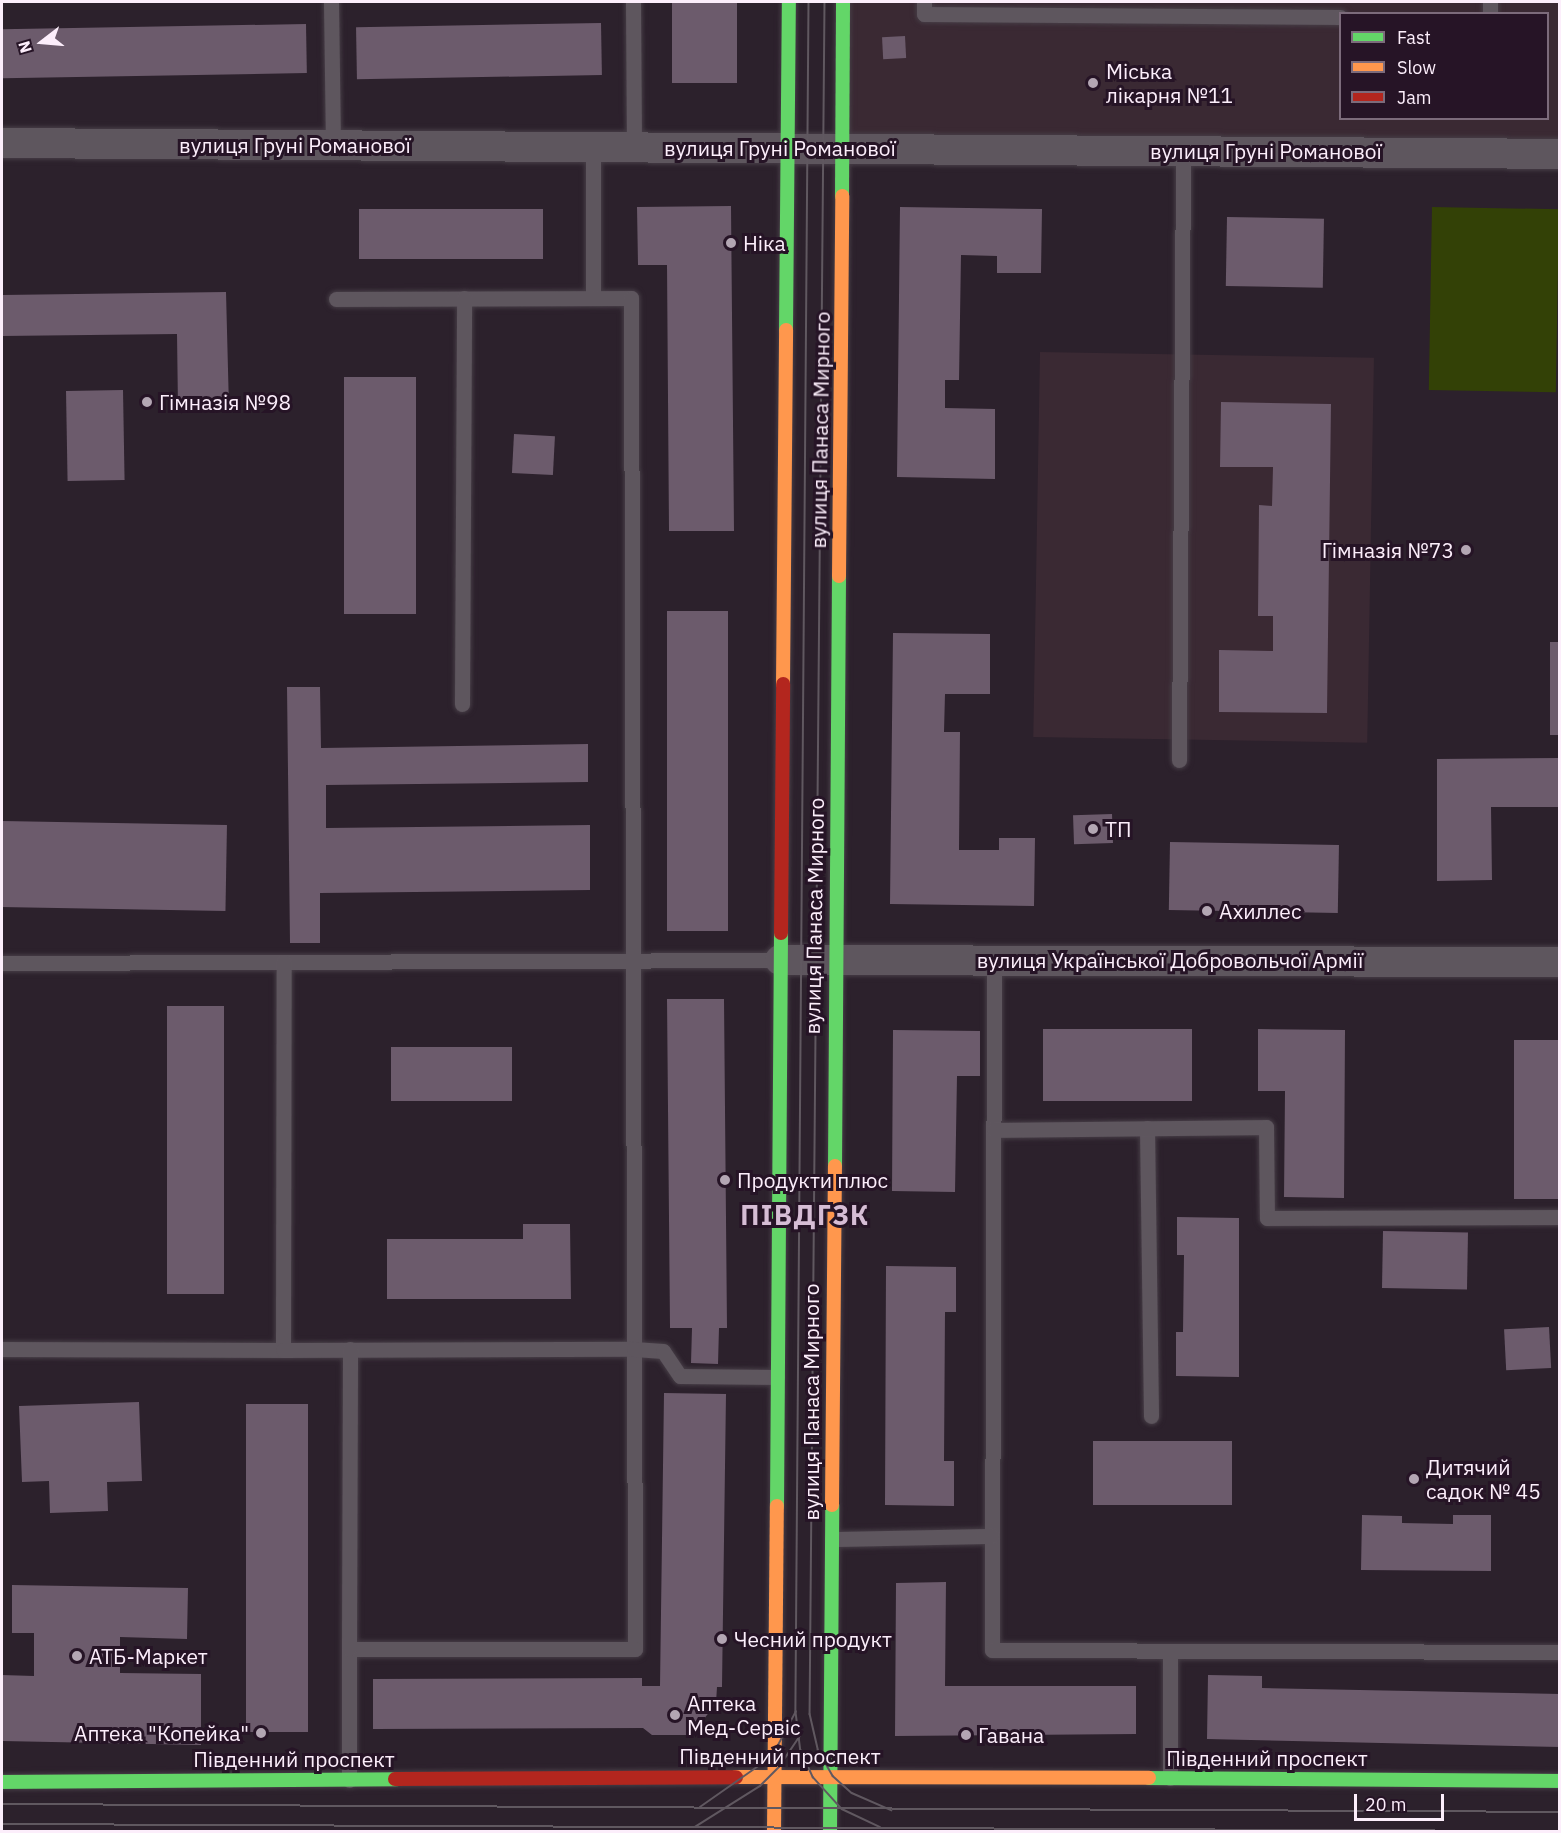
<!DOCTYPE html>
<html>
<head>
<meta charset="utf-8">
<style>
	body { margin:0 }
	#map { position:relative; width:1561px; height:1833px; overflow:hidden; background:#2c212c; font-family:"IBM Plex Sans",sans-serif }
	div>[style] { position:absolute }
	.medical>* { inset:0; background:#3a2933; transform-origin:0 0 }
	.green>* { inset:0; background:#334106; transform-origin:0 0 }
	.building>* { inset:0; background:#6c5b6c; transform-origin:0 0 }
	.roads { filter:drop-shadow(0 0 2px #463d46) drop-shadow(0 0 2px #463d46) }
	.lane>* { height:15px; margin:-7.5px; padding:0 7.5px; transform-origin:7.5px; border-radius:7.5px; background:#5e565e }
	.street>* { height:30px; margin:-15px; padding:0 15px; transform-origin:15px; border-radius:15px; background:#5e565e }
	.fast>* { height:14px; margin:-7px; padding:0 7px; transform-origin:7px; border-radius:7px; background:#63d668 }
	.slow>* { height:14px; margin:-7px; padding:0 7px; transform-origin:7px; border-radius:7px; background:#ff974d }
	.jam>* { height:14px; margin:-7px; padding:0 7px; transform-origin:7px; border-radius:7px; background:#b3261e }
	.tram>* { height:1.5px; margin:-0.75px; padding:0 0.75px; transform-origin:0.75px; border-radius:0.75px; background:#605860 }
	.dots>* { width:16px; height:16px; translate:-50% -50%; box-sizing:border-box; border:3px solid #261426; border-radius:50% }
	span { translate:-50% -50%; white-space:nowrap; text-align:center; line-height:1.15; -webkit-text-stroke:6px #261426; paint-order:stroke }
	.poi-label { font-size:21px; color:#fceefb }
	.left { translate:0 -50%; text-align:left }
	.right { translate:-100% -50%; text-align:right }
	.street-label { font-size:21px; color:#fceefb }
	.district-label { font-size:27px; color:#d6bdd5; font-weight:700; letter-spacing:1.5px }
	.frame { position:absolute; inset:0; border:3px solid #fceefb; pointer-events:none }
	.legend { position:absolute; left:1339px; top:12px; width:210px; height:108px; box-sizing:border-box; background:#261426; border:2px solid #7c6b7b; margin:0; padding:8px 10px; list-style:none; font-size:18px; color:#fceefb }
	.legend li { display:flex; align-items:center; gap:12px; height:30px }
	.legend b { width:30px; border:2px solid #7c6b7b }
	.north { position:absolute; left:12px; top:12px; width:60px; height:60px; -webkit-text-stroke:4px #261426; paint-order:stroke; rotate:254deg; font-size:16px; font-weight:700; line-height:24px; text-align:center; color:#fceefb }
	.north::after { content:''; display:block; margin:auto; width:21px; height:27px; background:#fceefb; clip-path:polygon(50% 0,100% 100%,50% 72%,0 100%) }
	.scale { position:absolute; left:1354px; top:1794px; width:90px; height:27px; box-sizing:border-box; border:3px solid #fceefb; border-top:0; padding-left:8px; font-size:18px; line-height:21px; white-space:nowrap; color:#fceefb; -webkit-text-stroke:4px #261426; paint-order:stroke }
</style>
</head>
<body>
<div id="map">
	<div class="medical">
		<i style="clip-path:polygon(evenodd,843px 2px,1559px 2px,1559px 150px,844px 147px,843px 2px,1340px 14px,1548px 14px,1548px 118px,1340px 118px,1340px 14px)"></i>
		<i style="left:1040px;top:352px;width:334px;height:385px;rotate:1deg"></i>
	</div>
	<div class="green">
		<i style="left:1432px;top:207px;width:127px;height:183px;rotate:1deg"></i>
	</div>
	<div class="building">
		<i style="left:672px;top:2px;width:65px;height:81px"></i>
		<i style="left:601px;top:23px;width:52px;height:245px;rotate:89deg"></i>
		<i style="left:306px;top:24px;width:49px;height:304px;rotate:89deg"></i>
		<i style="left:905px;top:36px;width:22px;height:23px;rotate:87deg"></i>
		<i style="clip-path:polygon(731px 206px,734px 531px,669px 531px,667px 265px,638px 265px,637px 207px)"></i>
		<i style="clip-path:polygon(900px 207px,1042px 209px,1041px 273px,997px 273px,997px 256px,961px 255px,959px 380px,945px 380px,945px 408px,995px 409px,995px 479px,897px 477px)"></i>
		<i style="left:543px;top:209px;width:50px;height:184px;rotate:90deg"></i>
		<i style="left:1227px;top:217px;width:97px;height:69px;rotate:1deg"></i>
		<i style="clip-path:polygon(226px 292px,229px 408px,178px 409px,177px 334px,2px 336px,2px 295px)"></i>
		<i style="left:344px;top:377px;width:72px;height:237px"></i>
		<i style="left:123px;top:390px;width:90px;height:57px;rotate:89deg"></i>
		<i style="clip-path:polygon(1221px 402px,1331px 404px,1327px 713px,1219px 712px,1219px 650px,1273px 651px,1273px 616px,1258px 616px,1259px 505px,1272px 506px,1273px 467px,1220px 467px)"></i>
		<i style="left:514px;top:434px;width:41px;height:39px;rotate:3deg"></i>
		<i style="left:667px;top:611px;width:61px;height:320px"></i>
		<i style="clip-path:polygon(893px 633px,990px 634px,990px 694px,945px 694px,944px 732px,960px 732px,959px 850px,999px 850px,999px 838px,1035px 838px,1034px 906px,890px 904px)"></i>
		<i style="left:1550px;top:642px;width:10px;height:93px"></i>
		<i style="clip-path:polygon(287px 687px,320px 687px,321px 748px,588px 744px,588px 782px,326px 785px,326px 828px,590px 825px,590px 890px,320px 893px,320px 943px,290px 943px)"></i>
		<i style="clip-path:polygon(1560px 758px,1560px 807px,1491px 807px,1492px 880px,1437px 881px,1437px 759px)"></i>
		<i style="left:1112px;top:814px;width:29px;height:39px;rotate:88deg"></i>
		<i style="left:2px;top:821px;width:225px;height:86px;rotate:1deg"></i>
		<i style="left:1170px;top:842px;width:169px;height:68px;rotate:1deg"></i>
		<i style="clip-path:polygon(667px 999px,724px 999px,727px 1328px,719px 1328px,718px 1364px,691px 1363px,692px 1328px,670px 1328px)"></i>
		<i style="left:167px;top:1006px;width:57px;height:288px"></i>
		<i style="left:1043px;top:1029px;width:149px;height:72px"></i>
		<i style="clip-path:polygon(1258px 1029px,1345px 1030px,1344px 1198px,1284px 1197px,1285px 1091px,1258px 1091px)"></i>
		<i style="clip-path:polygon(893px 1030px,980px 1031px,980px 1076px,957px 1076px,955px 1192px,892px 1191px)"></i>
		<i style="left:1514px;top:1040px;width:46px;height:159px"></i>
		<i style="left:391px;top:1047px;width:121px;height:54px"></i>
		<i style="clip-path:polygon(1177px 1217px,1239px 1218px,1239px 1377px,1176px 1376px,1176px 1332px,1183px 1332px,1184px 1255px,1177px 1255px)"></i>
		<i style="clip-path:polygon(523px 1224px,570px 1224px,571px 1299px,387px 1299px,387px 1239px,523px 1239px)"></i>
		<i style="left:1383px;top:1231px;width:85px;height:57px;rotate:1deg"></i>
		<i style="clip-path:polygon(886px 1266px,956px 1267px,956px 1312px,945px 1312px,944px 1461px,954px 1461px,954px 1506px,885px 1505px)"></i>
		<i style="left:1549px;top:1327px;width:41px;height:45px;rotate:87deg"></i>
		<i style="clip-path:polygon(664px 1393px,726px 1394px,722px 1687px,717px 1687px,716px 1703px,692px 1735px,652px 1735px,643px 1728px,373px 1729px,373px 1679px,642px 1678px,642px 1686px,660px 1686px)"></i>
		<i style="clip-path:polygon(139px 1402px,142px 1481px,107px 1482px,108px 1511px,50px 1513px,49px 1481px,22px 1482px,19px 1406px)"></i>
		<i style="left:308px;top:1404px;width:328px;height:62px;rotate:90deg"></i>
		<i style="left:1093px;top:1441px;width:139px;height:64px"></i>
		<i style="clip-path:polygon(1362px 1515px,1402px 1516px,1402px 1523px,1453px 1524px,1453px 1515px,1491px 1515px,1491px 1571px,1361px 1570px)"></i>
		<i style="clip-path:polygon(946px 1582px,945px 1686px,1136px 1686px,1136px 1734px,895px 1736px,896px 1583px)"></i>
		<i style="clip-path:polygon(12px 1585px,188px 1588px,187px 1639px,120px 1637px,120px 1673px,201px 1674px,201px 1745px,2px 1741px,2px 1675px,34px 1676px,34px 1633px,12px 1633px)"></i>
		<i style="clip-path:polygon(1208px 1675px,1262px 1676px,1262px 1688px,1560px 1694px,1560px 1747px,1207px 1739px)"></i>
	</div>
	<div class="roads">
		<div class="lane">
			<i style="left:331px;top:2px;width:143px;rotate:89.2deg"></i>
			<i style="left:633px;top:2px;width:146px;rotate:89.6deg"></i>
			<i style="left:924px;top:2px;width:12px;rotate:90deg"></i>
			<i style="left:924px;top:14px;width:416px;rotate:0.4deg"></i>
			<i style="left:1490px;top:14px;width:12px;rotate:-90deg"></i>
			<i style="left:593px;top:146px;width:152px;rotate:90deg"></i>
			<i style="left:336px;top:299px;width:295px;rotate:-0.2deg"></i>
			<i style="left:631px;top:298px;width:1351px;rotate:89.83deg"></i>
			<i style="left:635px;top:1649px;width:286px;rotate:180deg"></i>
			<i style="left:349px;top:1649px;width:131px;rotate:90deg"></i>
			<i style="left:462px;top:704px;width:406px;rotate:-89.7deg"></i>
			<i style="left:1179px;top:760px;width:610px;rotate:-89.62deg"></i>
			<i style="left:994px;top:959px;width:691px;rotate:90.17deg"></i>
			<i style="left:992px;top:1650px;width:568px;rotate:0.2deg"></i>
			<i style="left:2px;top:963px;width:778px;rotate:-0.22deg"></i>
			<i style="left:1147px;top:1128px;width:288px;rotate:89.2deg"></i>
			<i style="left:994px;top:1130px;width:272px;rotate:-0.6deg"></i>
			<i style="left:1266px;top:1127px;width:91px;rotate:89.4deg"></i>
			<i style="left:1267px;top:1218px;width:293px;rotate:-0.2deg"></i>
			<i style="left:2px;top:1349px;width:281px;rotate:0.2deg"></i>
			<i style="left:283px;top:1350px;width:388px;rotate:-89.9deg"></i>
			<i style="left:283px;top:1350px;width:351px;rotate:-0.2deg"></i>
			<i style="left:634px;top:1349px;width:29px;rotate:4deg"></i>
			<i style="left:663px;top:1351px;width:30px;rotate:56deg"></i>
			<i style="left:680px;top:1376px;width:97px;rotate:0.6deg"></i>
			<i style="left:832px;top:1539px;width:160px;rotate:-1.1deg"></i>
			<i style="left:349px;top:1649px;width:300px;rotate:-89.8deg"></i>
			<i style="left:1170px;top:1778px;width:127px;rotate:-90deg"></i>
		</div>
		<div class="street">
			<i style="left:2px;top:143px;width:1558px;rotate:0.4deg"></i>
			<i style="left:780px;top:960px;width:780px;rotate:0.15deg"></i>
		</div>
		<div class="fast">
			<i style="left:842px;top:196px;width:194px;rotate:-89.7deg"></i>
			<i style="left:786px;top:330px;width:328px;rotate:-89.5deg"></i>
			<i style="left:835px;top:1166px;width:590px;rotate:-89.61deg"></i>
			<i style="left:777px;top:1506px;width:573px;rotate:-89.6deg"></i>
			<i style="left:1149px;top:1778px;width:411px;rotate:0.4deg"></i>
			<i style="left:2px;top:1782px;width:393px;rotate:-0.4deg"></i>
			<i style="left:830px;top:1832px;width:327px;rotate:-89.6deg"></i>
		</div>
		<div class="slow">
			<i style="left:839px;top:576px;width:380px;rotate:-89.5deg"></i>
			<i style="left:783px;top:684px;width:354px;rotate:-89.5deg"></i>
			<i style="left:832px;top:1505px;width:339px;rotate:-89.5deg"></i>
			<i style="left:736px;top:1777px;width:413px;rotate:0.1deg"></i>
			<i style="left:774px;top:1832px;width:326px;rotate:-89.5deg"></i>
		</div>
		<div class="jam">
			<i style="left:781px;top:933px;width:249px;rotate:-89.5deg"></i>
			<i style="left:395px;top:1779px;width:341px;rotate:-0.3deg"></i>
		</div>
	</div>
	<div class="tram">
		<i style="left:809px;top:2px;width:1710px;rotate:90.44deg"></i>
		<i style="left:796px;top:1712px;width:38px;rotate:83deg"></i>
		<i style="left:801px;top:1750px;width:30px;rotate:66deg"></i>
		<i style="left:813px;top:1777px;width:43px;rotate:47.8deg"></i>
		<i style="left:842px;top:1809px;width:42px;rotate:25.3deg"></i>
		<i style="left:825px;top:2px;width:1712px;rotate:90.5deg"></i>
		<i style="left:810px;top:1714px;width:37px;rotate:77deg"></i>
		<i style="left:818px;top:1750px;width:30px;rotate:60deg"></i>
		<i style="left:833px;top:1776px;width:25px;rotate:42deg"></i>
		<i style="left:852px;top:1793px;width:43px;rotate:23.6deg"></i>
		<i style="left:2px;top:1804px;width:1558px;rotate:0.29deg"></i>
		<i style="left:700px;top:1807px;width:73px;rotate:-35deg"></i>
		<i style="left:760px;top:1765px;width:25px;rotate:-47deg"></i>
		<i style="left:777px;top:1747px;width:40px;rotate:-62deg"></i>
		<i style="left:2px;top:1824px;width:1558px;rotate:0.26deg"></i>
		<i style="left:695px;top:1827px;width:77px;rotate:-32.2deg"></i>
		<i style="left:760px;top:1786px;width:27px;rotate:-45deg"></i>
		<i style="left:779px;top:1767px;width:37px;rotate:-56deg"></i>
	</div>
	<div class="dots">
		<i style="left:1093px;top:83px;background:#b3a6b3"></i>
		<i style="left:731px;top:243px;background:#b3a6b3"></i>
		<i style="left:147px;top:402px;background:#b3a6b3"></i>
		<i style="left:1466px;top:550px;background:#b3a6b3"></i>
		<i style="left:1093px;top:829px;background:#b3a6b3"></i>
		<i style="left:1207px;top:911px;background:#b3a6b3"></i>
		<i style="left:725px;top:1180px;background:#b3a6b3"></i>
		<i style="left:1414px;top:1479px;background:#b3a6b3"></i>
		<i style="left:722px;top:1639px;background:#b3a6b3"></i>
		<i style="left:77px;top:1656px;background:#b3a6b3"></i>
		<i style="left:675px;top:1715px;background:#b3a6b3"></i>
		<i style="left:261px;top:1733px;background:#b3a6b3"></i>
		<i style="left:966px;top:1735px;background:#b3a6b3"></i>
	</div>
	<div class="poi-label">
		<span class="left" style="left:1106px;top:83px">Міська<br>лікарня №11</span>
		<span class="left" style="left:743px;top:243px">Ніка</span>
		<span class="left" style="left:159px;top:402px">Гімназія №98</span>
		<span class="right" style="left:1454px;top:550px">Гімназія №73</span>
		<span class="left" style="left:1105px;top:829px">ТП</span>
		<span class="left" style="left:1219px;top:911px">Ахиллес</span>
		<span class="left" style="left:737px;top:1180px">Продукти плюс</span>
		<span class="left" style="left:1426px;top:1479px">Дитячий<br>садок № 45</span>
		<span class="left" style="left:734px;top:1639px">Чесний продукт</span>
		<span class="left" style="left:89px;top:1656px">АТБ-Маркет</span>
		<span class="left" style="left:687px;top:1715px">Аптека<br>Мед-Сервіс</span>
		<span class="right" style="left:249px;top:1733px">Аптека "Копейка"</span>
		<span class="left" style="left:978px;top:1735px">Гавана</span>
	</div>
	<div class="street-label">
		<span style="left:295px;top:145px">вулиця Груні Романової</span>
		<span style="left:780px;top:148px">вулиця Груні Романової</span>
		<span style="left:1266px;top:151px">вулиця Груні Романової</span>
		<span style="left:820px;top:430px;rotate:-89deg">вулиця Панаса Мирного</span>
		<span style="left:814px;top:916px;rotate:-89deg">вулиця Панаса Мирного</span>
		<span style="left:1170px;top:960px">вулиця Української Добровольчої Армії</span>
		<span style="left:811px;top:1402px;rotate:-90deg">вулиця Панаса Мирного</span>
		<span style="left:780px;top:1756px">Південний проспект</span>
		<span style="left:1267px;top:1758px">Південний проспект</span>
		<span style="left:294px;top:1759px">Південний проспект</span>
	</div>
	<div class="district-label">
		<span style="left:805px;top:1215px">ПІВДГЗК</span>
	</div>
	<div class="frame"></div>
	<ul class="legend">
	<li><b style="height:8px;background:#63d668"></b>Fast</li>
	<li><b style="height:8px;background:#ff974d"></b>Slow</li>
	<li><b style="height:8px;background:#b3261e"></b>Jam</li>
	</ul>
	<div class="north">N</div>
	<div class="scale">20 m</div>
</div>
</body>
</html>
